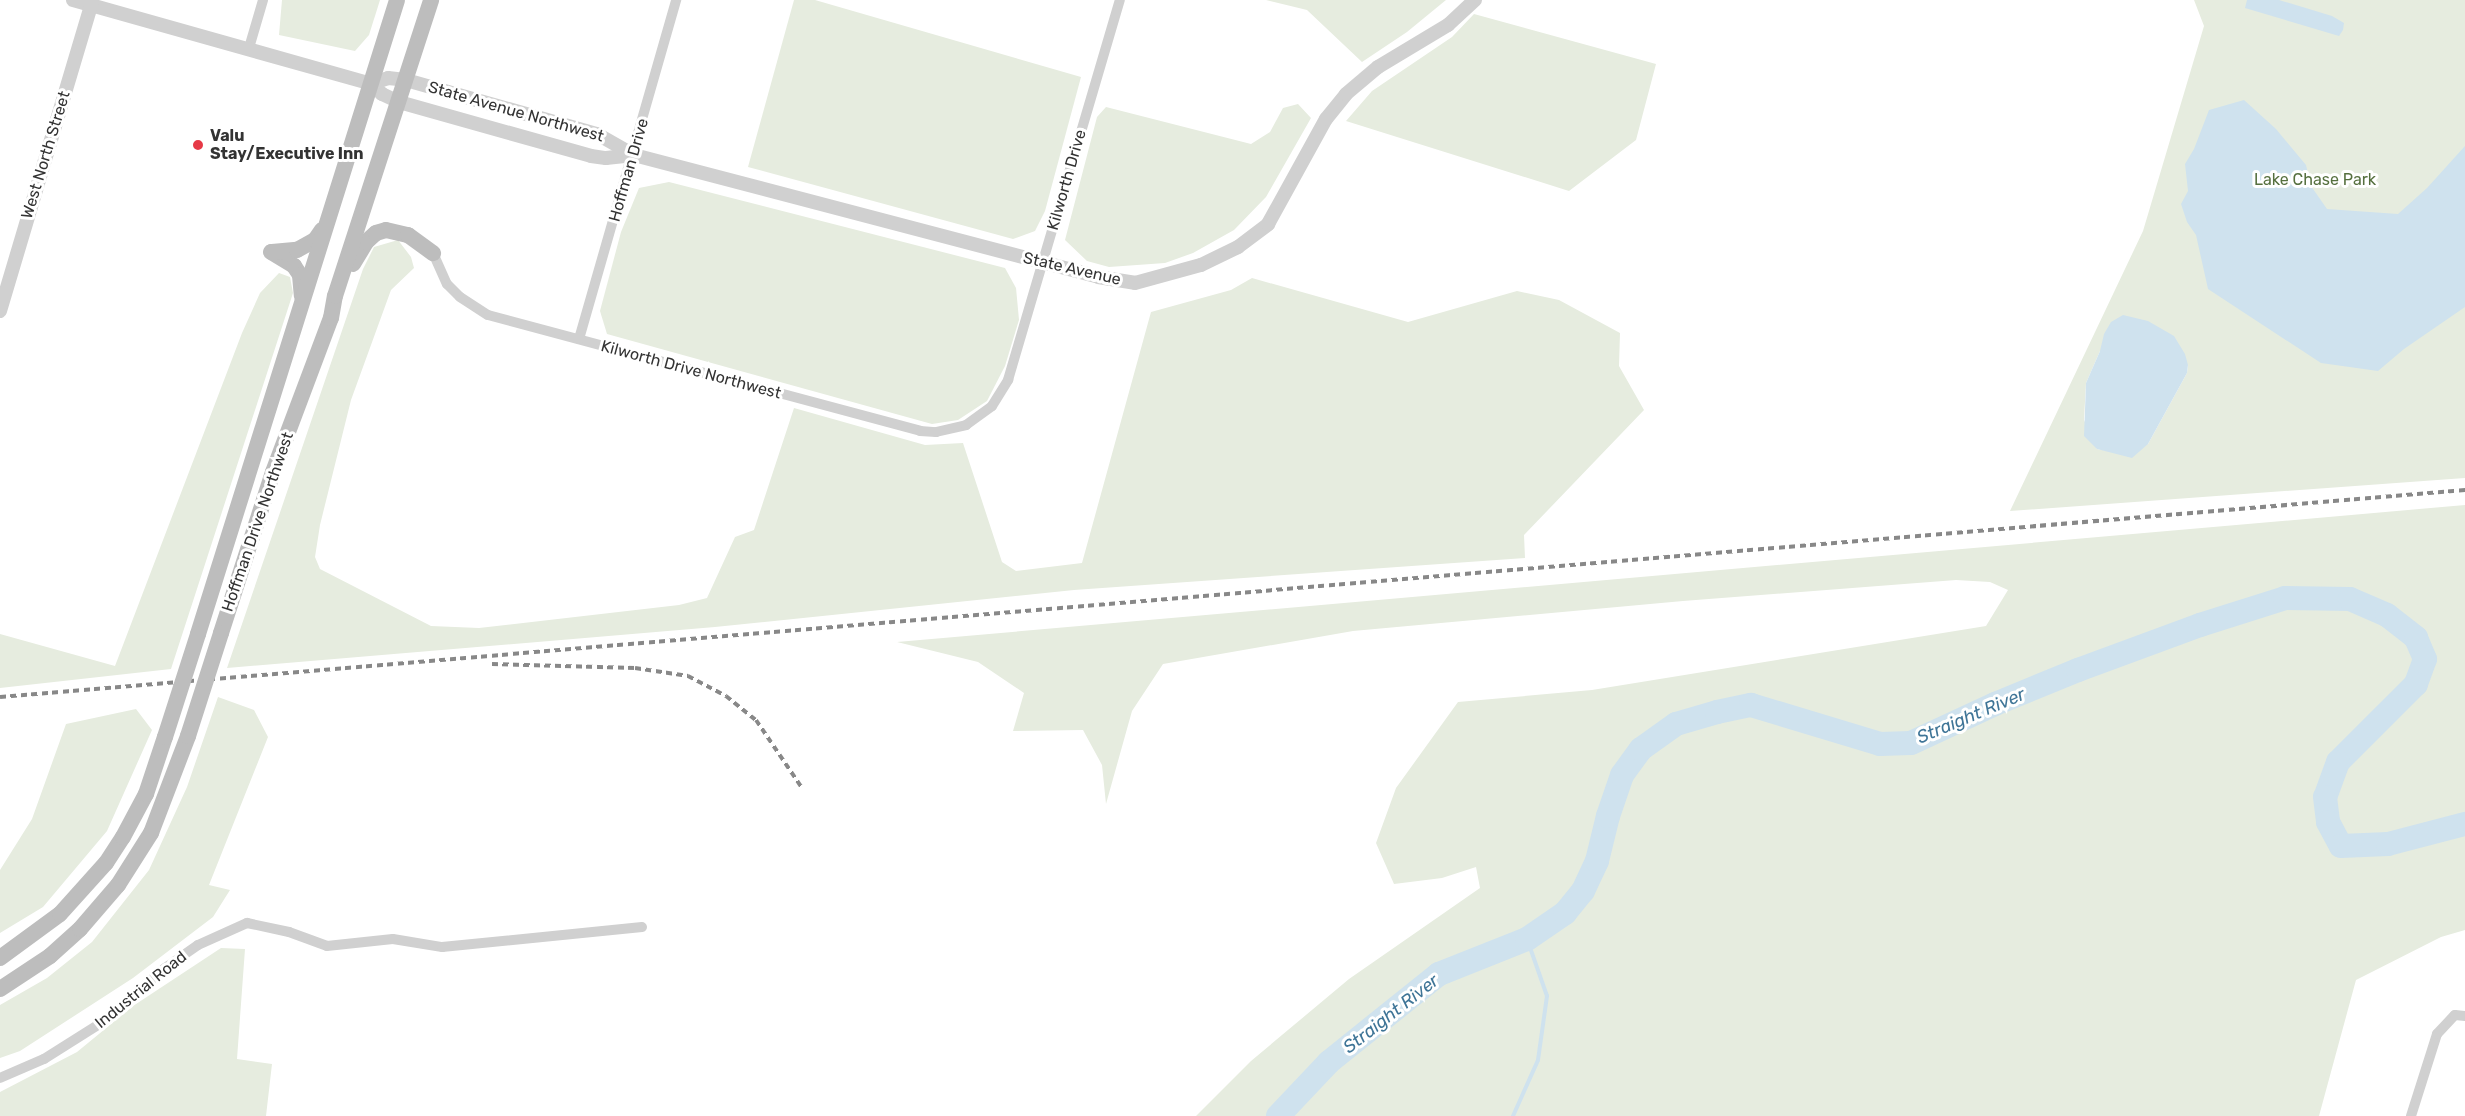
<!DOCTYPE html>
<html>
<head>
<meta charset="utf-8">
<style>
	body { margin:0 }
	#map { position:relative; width:2465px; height:1116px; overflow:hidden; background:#fff; font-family:Rubik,sans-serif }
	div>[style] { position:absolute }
	.green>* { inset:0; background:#e6ecdf }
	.water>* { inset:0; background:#cfe2ee }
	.stream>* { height:4px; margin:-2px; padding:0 2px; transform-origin:2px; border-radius:2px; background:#cfe2ee }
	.river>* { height:24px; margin:-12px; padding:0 12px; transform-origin:12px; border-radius:12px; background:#cfe2ee }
	.minor>* { height:10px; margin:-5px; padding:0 5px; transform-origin:5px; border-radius:5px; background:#d0d0d0 }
	.tertiary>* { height:14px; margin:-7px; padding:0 7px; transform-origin:7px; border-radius:7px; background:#d0d0d0 }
	.secondary>* { height:16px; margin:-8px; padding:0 8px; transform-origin:8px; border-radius:8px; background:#bdbdbd }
	.rail>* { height:4px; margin-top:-2px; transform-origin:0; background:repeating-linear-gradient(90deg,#888 0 6px,transparent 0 10.5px) }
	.secondary-bridge>* { height:16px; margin:-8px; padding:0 8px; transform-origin:8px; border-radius:8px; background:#bdbdbd }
	.dots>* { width:16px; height:16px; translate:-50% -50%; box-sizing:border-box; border:3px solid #fff; border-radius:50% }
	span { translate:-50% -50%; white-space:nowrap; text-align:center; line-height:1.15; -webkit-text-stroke:6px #fff; paint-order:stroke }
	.street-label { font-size:16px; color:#333 }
	.poi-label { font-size:16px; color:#333; font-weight:700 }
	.left { translate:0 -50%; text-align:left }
	.park-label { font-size:16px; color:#56703f }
	.water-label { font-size:18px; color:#3f7597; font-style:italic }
</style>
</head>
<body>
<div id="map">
	<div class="green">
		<i style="clip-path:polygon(282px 0,380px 0,369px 35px,355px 51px,279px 35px)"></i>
		<i style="clip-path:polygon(794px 0,815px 0,1081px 77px,1045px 211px,1035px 231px,1013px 239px,748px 167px)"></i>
		<i style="clip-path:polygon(1266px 0,1446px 0,1407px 32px,1362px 62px,1307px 10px)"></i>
		<i style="clip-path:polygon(evenodd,2194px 0,2465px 0,2465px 478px,2010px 511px,2143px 231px,2204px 26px,2194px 0,2100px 351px,2188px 365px,2187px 373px,2148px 444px,2108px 451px,2097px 449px,2084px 420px,2086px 383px,2100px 351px)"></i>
		<i style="clip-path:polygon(1474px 14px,1656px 64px,1636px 140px,1569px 191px,1346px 121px,1372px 91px,1452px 37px)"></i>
		<i style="clip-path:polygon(1298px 104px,1311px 118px,1266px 197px,1234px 230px,1193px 253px,1165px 263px,1109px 267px,1087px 261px,1065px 240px,1097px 117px,1106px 107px,1251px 144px,1270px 132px,1283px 108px)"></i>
		<i style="clip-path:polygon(669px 182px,1005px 268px,1016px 288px,1019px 320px,1005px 366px,987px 401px,958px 420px,932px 424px,607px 334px,600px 311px,621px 232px,639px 188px)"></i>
		<i style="clip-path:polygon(398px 240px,411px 257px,414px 268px,391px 290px,351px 400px,320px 525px,315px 557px,320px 569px,431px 626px,479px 628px,679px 605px,707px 598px,735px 537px,754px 530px,794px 408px,925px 445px,963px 443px,1002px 562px,1016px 571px,1082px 563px,1151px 312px,1231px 290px,1252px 278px,1408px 322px,1517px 291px,1559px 300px,1620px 333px,1619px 366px,1644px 410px,1524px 535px,1525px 558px,1074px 590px,715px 627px,227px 668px,363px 269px,374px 247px)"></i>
		<i style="clip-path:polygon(279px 273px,290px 277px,293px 293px,171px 669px,0 688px,0 634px,115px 666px,242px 333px,260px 293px)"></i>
		<i style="clip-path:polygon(2465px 505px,2465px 930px,2441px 937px,2356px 980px,2319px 1116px,1196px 1116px,1251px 1061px,1349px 979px,1480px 888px,1476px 867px,1442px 878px,1394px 884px,1376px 843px,1396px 788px,1458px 702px,1592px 690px,1986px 626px,2008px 590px,1990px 582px,1956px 580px,1683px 601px,1353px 631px,1163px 664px,1132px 711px,1106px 804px,1102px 765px,1083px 730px,1013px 731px,1024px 693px,978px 662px,897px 642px)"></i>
		<i style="clip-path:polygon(218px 697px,254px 710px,268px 737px,209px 885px,230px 890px,213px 917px,133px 978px,20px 1051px,0 1058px,0 1005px,47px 978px,92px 942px,149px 870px,187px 787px)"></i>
		<i style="clip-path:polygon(136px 709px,152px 730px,107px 831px,43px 907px,0 933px,0 870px,32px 819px,66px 724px)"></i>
		<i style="clip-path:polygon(221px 948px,245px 949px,237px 1059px,272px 1064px,266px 1116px,0 1116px,0 1092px,77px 1052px,133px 1006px)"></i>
	</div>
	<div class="water">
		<i style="clip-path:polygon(2247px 0,2279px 0,2332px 16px,2344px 23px,2343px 30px,2339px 36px,2245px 8px)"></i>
		<i style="clip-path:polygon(2244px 100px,2276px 129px,2306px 165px,2311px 186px,2327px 209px,2398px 214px,2427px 188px,2465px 146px,2465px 307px,2404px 349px,2378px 371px,2321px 363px,2208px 289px,2196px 235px,2187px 222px,2181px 204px,2188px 191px,2185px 164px,2194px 149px,2209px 110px)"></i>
		<i style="clip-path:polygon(2123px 315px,2148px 321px,2174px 336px,2185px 354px,2188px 365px,2187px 373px,2148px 444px,2132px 458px,2097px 449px,2084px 436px,2086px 383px,2100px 351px,2104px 334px,2111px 322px)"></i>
	</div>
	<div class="stream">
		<i style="left:1513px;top:1116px;width:61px;rotate:-65.9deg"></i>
		<i style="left:1538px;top:1060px;width:65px;rotate:-82deg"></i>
		<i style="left:1547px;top:996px;width:60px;rotate:-109.3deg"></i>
	</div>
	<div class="river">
		<i style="left:1278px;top:1116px;width:74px;rotate:-46.6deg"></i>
		<i style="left:1329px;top:1062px;width:141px;rotate:-38.7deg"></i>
		<i style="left:1439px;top:974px;width:95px;rotate:-21.7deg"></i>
		<i style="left:1527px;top:939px;width:46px;rotate:-34.4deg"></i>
		<i style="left:1565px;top:913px;width:28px;rotate:-51deg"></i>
		<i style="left:1583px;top:891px;width:33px;rotate:-65deg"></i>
		<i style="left:1597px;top:861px;width:46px;rotate:-76.3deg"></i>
		<i style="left:1608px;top:816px;width:43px;rotate:-71.1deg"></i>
		<i style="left:1622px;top:775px;width:32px;rotate:-54deg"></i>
		<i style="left:1641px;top:749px;width:43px;rotate:-35.5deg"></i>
		<i style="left:1676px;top:724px;width:43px;rotate:-16.3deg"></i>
		<i style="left:1717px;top:712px;width:35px;rotate:-12deg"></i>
		<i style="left:1751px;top:705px;width:135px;rotate:16.8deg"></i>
		<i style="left:1880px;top:744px;width:31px;rotate:-2deg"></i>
		<i style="left:1911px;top:743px;width:93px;rotate:-24.9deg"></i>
		<i style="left:1995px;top:704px;width:90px;rotate:-22.3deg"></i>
		<i style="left:2078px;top:670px;width:130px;rotate:-20.2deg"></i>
		<i style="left:2200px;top:625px;width:89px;rotate:-17.6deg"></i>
		<i style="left:2285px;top:598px;width:65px;rotate:0.9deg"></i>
		<i style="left:2350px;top:599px;width:40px;rotate:23.4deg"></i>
		<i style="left:2387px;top:615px;width:37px;rotate:38deg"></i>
		<i style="left:2416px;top:638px;width:23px;rotate:67deg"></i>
		<i style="left:2425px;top:659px;width:27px;rotate:110deg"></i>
		<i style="left:2416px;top:684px;width:110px;rotate:135deg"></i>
		<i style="left:2338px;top:762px;width:37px;rotate:110deg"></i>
		<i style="left:2325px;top:797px;width:25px;rotate:83deg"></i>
		<i style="left:2328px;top:822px;width:27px;rotate:62deg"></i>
		<i style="left:2341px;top:846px;width:47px;rotate:-2.4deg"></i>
		<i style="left:2388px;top:844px;width:80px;rotate:-14.6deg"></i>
	</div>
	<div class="minor">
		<i style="left:249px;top:48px;width:50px;rotate:-73.7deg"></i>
		<i style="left:433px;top:253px;width:34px;rotate:66deg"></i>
		<i style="left:447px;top:284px;width:18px;rotate:45deg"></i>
		<i style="left:460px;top:297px;width:33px;rotate:33deg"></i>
		<i style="left:488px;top:315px;width:447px;rotate:15deg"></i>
		<i style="left:920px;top:431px;width:16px;rotate:4deg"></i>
		<i style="left:936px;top:432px;width:31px;rotate:-13deg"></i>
		<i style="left:966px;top:425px;width:32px;rotate:-36deg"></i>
		<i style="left:992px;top:406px;width:31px;rotate:-58deg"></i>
		<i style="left:1008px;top:380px;width:396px;rotate:-73.6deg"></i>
		<i style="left:579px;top:339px;width:353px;rotate:-74deg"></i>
		<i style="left:0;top:1078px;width:48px;rotate:-23.4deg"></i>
		<i style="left:44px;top:1059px;width:67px;rotate:-32.3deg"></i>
		<i style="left:101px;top:1023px;width:84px;rotate:-40.7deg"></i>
		<i style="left:165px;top:968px;width:40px;rotate:-34.9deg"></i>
		<i style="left:198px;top:945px;width:54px;rotate:-24.2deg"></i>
		<i style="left:247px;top:923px;width:43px;rotate:12.1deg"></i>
		<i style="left:289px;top:932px;width:40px;rotate:20.2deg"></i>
		<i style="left:327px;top:946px;width:66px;rotate:-6.1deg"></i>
		<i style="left:393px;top:939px;width:50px;rotate:9.3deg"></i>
		<i style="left:442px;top:947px;width:201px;rotate:-5.7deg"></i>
		<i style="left:2411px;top:1116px;width:86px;rotate:-72.4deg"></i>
		<i style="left:2437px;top:1034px;width:26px;rotate:-47deg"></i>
		<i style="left:2455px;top:1015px;width:10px;rotate:6deg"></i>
	</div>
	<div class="tertiary">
		<i style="left:73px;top:0;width:310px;rotate:15.7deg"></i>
		<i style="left:371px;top:84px;width:15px;rotate:42deg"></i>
		<i style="left:382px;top:94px;width:19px;rotate:25deg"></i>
		<i style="left:399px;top:102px;width:199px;rotate:15.7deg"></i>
		<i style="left:591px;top:156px;width:15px;rotate:8deg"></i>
		<i style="left:606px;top:158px;width:28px;rotate:-6deg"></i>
		<i style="left:371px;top:84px;width:18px;rotate:-19deg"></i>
		<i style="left:388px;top:78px;width:18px;rotate:6deg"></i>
		<i style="left:406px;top:80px;width:198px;rotate:15.8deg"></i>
		<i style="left:597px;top:134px;width:43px;rotate:29.6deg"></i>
		<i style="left:634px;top:155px;width:480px;rotate:14.7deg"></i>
		<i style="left:1098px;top:277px;width:37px;rotate:9deg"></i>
		<i style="left:1135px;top:283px;width:68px;rotate:-15.3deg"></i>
		<i style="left:1201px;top:265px;width:41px;rotate:-25.9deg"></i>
		<i style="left:1238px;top:247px;width:38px;rotate:-37deg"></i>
		<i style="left:1268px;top:224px;width:120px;rotate:-61.1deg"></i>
		<i style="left:1326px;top:119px;width:32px;rotate:-51deg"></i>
		<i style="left:1346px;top:94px;width:42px;rotate:-40.2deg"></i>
		<i style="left:1378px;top:67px;width:82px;rotate:-31deg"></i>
		<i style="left:1448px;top:25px;width:37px;rotate:-43deg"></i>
		<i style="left:0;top:311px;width:319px;rotate:-73.4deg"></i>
	</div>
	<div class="secondary">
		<i style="left:271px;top:252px;width:27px;rotate:31deg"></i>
		<i style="left:294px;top:266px;width:11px;rotate:56deg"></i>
		<i style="left:300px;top:275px;width:21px;rotate:85deg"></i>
		<i style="left:272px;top:252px;width:25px;rotate:-5deg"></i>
		<i style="left:297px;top:250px;width:21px;rotate:-29deg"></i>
		<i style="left:315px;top:240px;width:12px;rotate:-55deg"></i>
		<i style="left:353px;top:264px;width:26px;rotate:-59deg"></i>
		<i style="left:366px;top:242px;width:13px;rotate:-42deg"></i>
		<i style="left:376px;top:233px;width:10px;rotate:-17deg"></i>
		<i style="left:386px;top:230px;width:23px;rotate:13deg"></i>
		<i style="left:408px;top:235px;width:31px;rotate:36deg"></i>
		<i style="left:221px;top:633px;width:169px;rotate:-72.1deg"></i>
		<i style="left:273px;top:472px;width:165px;rotate:-69.4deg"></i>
		<i style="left:331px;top:318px;width:22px;rotate:-80deg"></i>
		<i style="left:335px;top:296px;width:311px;rotate:-72deg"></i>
		<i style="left:198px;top:634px;width:664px;rotate:-72.57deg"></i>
		<i style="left:0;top:958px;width:74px;rotate:-36.3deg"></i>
		<i style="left:60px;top:914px;width:69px;rotate:-48deg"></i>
		<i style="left:106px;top:863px;width:31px;rotate:-57deg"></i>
		<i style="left:123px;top:837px;width:49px;rotate:-61.9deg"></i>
		<i style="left:146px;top:794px;width:60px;rotate:-71.6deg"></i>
		<i style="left:0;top:989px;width:60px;rotate:-33.4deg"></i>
		<i style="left:50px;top:956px;width:40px;rotate:-42deg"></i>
		<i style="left:80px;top:929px;width:58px;rotate:-49.2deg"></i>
		<i style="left:118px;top:885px;width:62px;rotate:-57.6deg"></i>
		<i style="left:151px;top:833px;width:104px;rotate:-69.1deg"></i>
	</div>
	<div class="rail">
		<i style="left:492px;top:664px;width:143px;rotate:1.6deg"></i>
		<i style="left:635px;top:668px;width:54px;rotate:8.6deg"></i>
		<i style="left:688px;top:676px;width:43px;rotate:27.8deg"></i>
		<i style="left:726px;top:696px;width:38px;rotate:39deg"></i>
		<i style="left:756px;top:720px;width:82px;rotate:55.9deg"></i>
		<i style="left:0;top:697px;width:2474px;rotate:-4.8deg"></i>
	</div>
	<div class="secondary-bridge">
		<i style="left:188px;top:736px;width:108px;rotate:-72.2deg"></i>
		<i style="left:165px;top:737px;width:108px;rotate:-72.2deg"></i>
	</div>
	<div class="dots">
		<i style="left:198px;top:145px;background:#e63946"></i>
	</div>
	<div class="street-label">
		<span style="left:516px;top:112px;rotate:16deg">State Avenue Northwest</span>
		<span style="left:46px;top:155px;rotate:-73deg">West North Street</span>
		<span style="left:629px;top:170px;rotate:-74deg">Hoffman Drive</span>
		<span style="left:1067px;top:180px;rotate:-74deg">Kilworth Drive</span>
		<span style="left:1072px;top:269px;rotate:13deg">State Avenue</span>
		<span style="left:691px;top:370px;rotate:15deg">Kilworth Drive Northwest</span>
		<span style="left:258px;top:522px;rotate:-71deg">Hoffman Drive Northwest</span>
		<span style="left:141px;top:990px;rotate:-39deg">Industrial Road</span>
	</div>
	<div class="poi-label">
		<span class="left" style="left:210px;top:145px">Valu<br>Stay/Executive Inn</span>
	</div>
	<div class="park-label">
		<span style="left:2315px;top:180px">Lake Chase Park</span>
	</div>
	<div class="water-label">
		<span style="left:1971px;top:716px;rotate:-23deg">Straight River</span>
		<span style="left:1391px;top:1014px;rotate:-38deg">Straight River</span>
	</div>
</div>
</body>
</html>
